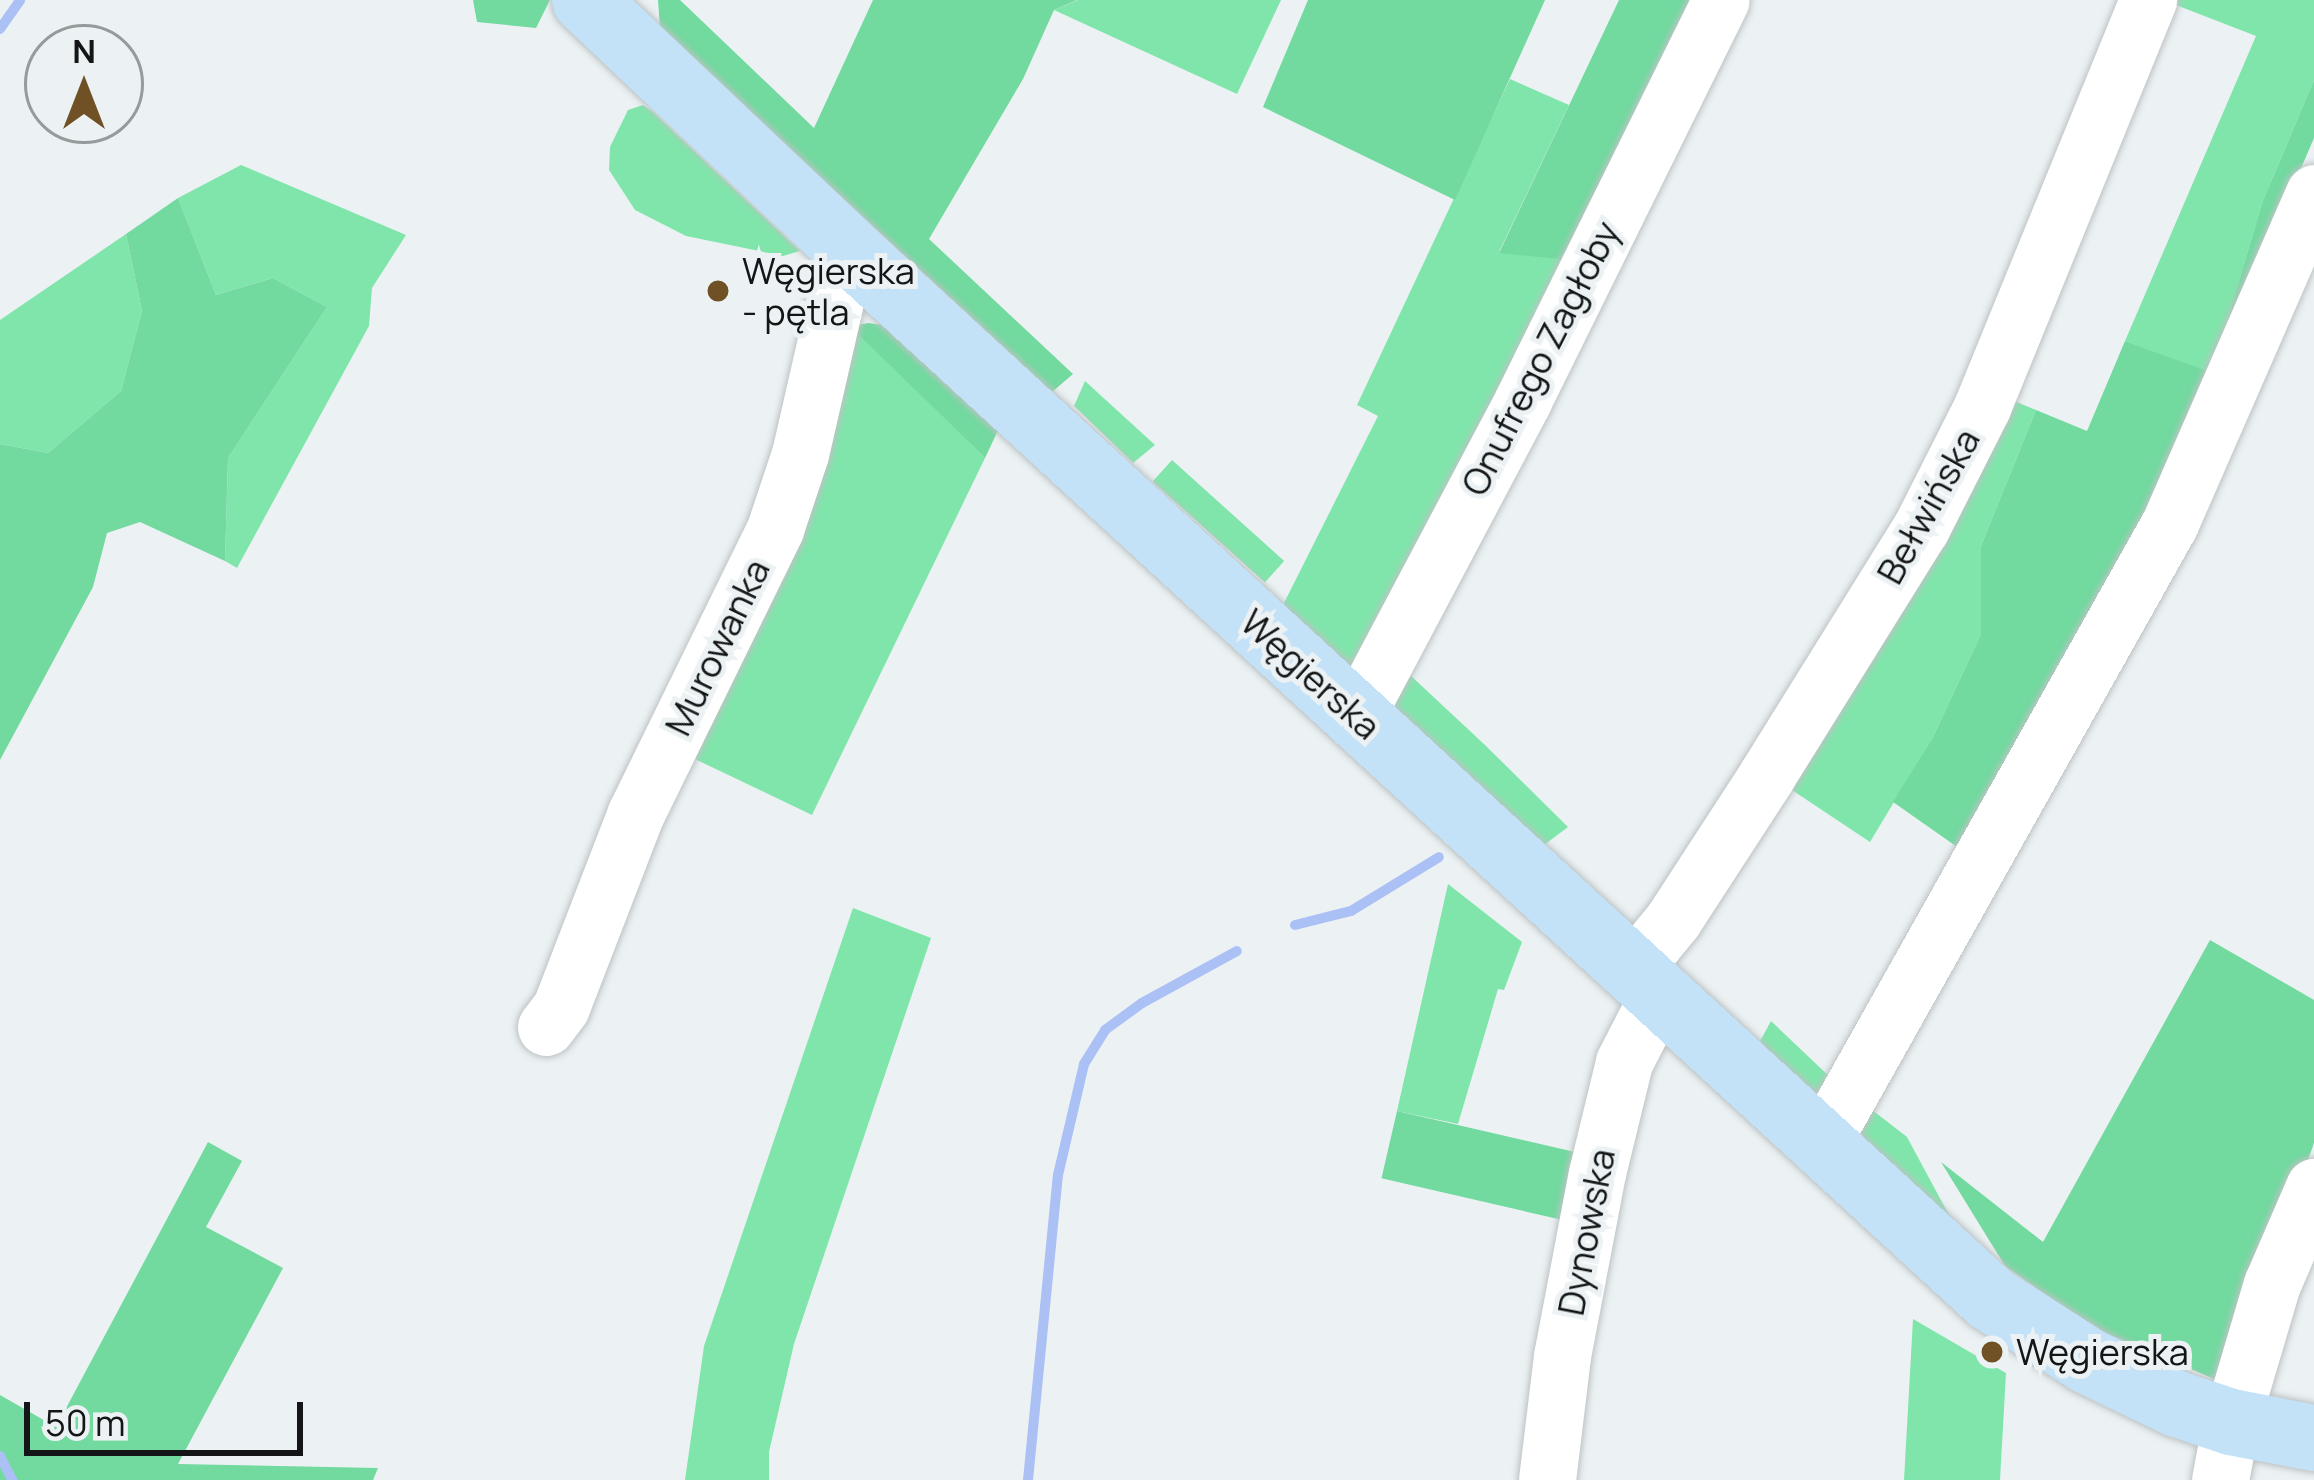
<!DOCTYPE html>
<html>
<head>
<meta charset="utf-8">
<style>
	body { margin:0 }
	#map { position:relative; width:2314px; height:1480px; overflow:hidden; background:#ecf2f4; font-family:Manrope,sans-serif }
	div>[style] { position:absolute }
	.green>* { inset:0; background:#80e5ab; transform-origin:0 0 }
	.forest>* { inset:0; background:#72d99f; transform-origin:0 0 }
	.stream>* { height:10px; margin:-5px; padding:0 5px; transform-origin:5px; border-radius:5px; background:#abc0f4 }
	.roads { filter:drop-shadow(0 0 3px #bdc3c4) drop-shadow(0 0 3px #bdc3c4) }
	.minor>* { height:57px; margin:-28.5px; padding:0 28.5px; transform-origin:28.5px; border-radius:28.5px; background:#fff }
	.major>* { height:66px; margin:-33px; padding:0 33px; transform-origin:33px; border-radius:33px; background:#c3e1f7 }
	.dots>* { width:33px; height:33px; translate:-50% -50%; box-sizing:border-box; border:6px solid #ecf2f4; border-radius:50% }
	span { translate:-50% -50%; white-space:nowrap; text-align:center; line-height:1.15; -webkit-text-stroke:10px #ecf2f4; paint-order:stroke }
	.poi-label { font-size:36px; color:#131516 }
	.left { translate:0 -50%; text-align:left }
	.street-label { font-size:36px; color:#131516 }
	.north { position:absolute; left:24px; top:24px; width:120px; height:120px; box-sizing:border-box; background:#ecf2f4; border:3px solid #959a9b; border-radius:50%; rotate:0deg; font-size:33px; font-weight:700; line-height:48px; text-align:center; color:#131516 }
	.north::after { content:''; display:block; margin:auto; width:42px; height:54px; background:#6f5125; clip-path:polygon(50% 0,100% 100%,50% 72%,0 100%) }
	.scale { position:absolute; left:24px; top:1402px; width:279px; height:54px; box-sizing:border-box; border:6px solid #131516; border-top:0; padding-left:15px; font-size:36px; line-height:42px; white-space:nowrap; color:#131516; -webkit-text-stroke:9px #ecf2f4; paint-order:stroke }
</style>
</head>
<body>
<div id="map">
	<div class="green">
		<i style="clip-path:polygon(1078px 0,1281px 0,1237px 94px,1054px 10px)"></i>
		<i style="clip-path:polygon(2163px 0,2314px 0,2314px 80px,2262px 203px,2212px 374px,2125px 341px,2256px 36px)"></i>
		<i style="clip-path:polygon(1510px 79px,1569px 105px,1499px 252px,1579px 261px,1357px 672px,1283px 605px,1378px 416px,1357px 405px)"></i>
		<i style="clip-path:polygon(643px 105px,653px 112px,800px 251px,783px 256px,686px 236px,635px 210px,609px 170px,610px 147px,628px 110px)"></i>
		<i style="clip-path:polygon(241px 165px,406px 235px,372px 288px,369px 326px,237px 568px,225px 561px,228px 458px,327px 307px,273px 278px,216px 295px,178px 198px)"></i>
		<i style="clip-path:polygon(126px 234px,142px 311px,121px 391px,48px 453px,0 444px,0 320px)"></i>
		<i style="clip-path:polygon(859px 334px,985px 458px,812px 815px,676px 750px,793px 525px)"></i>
		<i style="clip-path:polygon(1085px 381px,1155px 445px,1133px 463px,1074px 406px)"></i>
		<i style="clip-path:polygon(2000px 395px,2036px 410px,1981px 546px,1981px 634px,1933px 737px,1870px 842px,1777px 780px)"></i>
		<i style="left:1172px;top:460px;width:151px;height:29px;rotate:42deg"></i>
		<i style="clip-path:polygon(1395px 661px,1485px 745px,1568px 827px,1544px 845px,1376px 691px)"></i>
		<i style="clip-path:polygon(1448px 884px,1522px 942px,1504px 990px,1498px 989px,1458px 1124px,1397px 1111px)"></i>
		<i style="clip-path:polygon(853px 908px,931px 938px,794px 1344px,769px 1452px,769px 1480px,685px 1480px,704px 1346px)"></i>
		<i style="clip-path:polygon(1771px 1021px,1832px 1079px,1822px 1098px,1759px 1043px)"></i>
		<i style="clip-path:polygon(1858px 1099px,1907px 1137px,1957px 1230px,1842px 1121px)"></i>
		<i style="clip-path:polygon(1913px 1319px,2006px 1373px,2000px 1480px,1904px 1480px)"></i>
	</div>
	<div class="forest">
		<i style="clip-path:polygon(473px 0,550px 0,536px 28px,477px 22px)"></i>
		<i style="clip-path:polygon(658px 0,680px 0,814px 128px,873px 0,1077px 0,1054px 10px,1023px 79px,929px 239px,1073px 374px,1052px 392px,660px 29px)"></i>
		<i style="clip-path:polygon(1308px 0,1545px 0,1455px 200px,1263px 107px)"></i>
		<i style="clip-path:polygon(1619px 0,1695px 0,1579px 261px,1499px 253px)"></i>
		<i style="clip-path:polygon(2314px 80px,2314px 138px,2158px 502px,1960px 849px,1893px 802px,1933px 737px,1981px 634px,1981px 546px,2036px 410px,2087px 431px,2125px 341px,2212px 373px,2262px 203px)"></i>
		<i style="clip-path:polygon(178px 198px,216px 295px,273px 278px,327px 307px,228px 458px,225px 561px,140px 522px,107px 533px,93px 587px,0 760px,0 444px,48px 453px,121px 391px,142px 311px,126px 234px)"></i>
		<i style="clip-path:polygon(868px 323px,890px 326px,1002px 422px,985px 458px,859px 335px,815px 460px,849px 327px)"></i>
		<i style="clip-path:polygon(2210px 940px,2314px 1000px,2314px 1143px,2248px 1329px,2219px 1381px,2095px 1329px,2005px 1266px,1941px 1162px,2043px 1242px)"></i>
		<i style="left:1397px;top:1111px;width:187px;height:69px;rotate:13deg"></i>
		<i style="clip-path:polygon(208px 1142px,242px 1161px,206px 1227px,283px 1268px,178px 1464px,378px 1468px,373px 1480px,0 1480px,0 1395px,56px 1427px)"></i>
	</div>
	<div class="stream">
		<i style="left:0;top:29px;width:35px;rotate:-55deg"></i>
		<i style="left:1295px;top:925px;width:58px;rotate:-14deg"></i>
		<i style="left:1351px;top:911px;width:103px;rotate:-31.5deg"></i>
		<i style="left:0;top:1456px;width:27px;rotate:63deg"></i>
		<i style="left:1028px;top:1480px;width:306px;rotate:-84.4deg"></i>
		<i style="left:1058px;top:1175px;width:114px;rotate:-76.8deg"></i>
		<i style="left:1084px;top:1064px;width:40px;rotate:-58deg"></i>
		<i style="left:1105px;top:1030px;width:46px;rotate:-36.1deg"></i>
		<i style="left:1142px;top:1003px;width:108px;rotate:-28.7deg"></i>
	</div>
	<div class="roads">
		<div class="minor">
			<i style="left:1357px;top:714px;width:355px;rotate:-62.1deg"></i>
			<i style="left:1523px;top:400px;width:446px;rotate:-63.7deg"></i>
			<i style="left:1632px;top:970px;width:65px;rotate:-50.6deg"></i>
			<i style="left:1673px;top:920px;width:173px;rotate:-57deg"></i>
			<i style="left:1767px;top:775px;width:291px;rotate:-58.1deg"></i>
			<i style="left:1921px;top:528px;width:136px;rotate:-63.2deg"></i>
			<i style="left:1982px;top:407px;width:440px;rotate:-67.8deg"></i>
			<i style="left:546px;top:1027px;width:25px;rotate:-53deg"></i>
			<i style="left:561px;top:1007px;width:208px;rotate:-68.9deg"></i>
			<i style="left:636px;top:813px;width:316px;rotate:-63.9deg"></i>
			<i style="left:775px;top:529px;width:79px;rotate:-71.6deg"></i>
			<i style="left:800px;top:454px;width:170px;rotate:-77.1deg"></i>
			<i style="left:838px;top:288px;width:35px;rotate:-45deg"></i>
			<i style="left:1821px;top:1144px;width:712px;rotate:-60.66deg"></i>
			<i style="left:2170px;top:523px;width:360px;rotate:-66.4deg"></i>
			<i style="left:1547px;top:1480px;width:125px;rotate:-83.1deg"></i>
			<i style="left:1562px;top:1356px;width:186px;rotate:-79.2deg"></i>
			<i style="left:1597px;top:1173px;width:114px;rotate:-76.3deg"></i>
			<i style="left:1624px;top:1062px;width:76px;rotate:-62.8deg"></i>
			<i style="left:2220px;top:1480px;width:59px;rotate:-79.3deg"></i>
			<i style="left:2231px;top:1422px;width:144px;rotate:-73.5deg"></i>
			<i style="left:2272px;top:1284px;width:106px;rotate:-66.6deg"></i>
		</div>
		<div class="major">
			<i style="left:585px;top:0;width:383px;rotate:43.4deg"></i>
			<i style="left:863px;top:263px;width:1530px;rotate:42.56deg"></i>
			<i style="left:1990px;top:1298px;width:117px;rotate:32.7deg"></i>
			<i style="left:2088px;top:1361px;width:99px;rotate:25.8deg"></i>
			<i style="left:2177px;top:1404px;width:57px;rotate:18.4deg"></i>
			<i style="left:2231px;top:1422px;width:85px;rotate:10.9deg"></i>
		</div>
	</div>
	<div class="dots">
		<i style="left:718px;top:291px;background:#6f5125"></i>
		<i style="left:1992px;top:1352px;background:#6f5125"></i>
	</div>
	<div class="poi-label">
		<span class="left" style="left:742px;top:291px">Węgierska<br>- pętla</span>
		<span class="left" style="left:2016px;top:1352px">Węgierska</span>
	</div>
	<div class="street-label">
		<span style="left:1540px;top:358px;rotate:-63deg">Onufrego Zagłoby</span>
		<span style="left:1928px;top:506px;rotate:-61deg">Bełwińska</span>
		<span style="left:717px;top:647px;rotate:-64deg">Murowanka</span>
		<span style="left:1311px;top:674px;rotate:42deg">Węgierska</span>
		<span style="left:1586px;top:1232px;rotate:-79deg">Dynowska</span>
	</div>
	<div class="north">N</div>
	<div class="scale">50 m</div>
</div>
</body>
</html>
